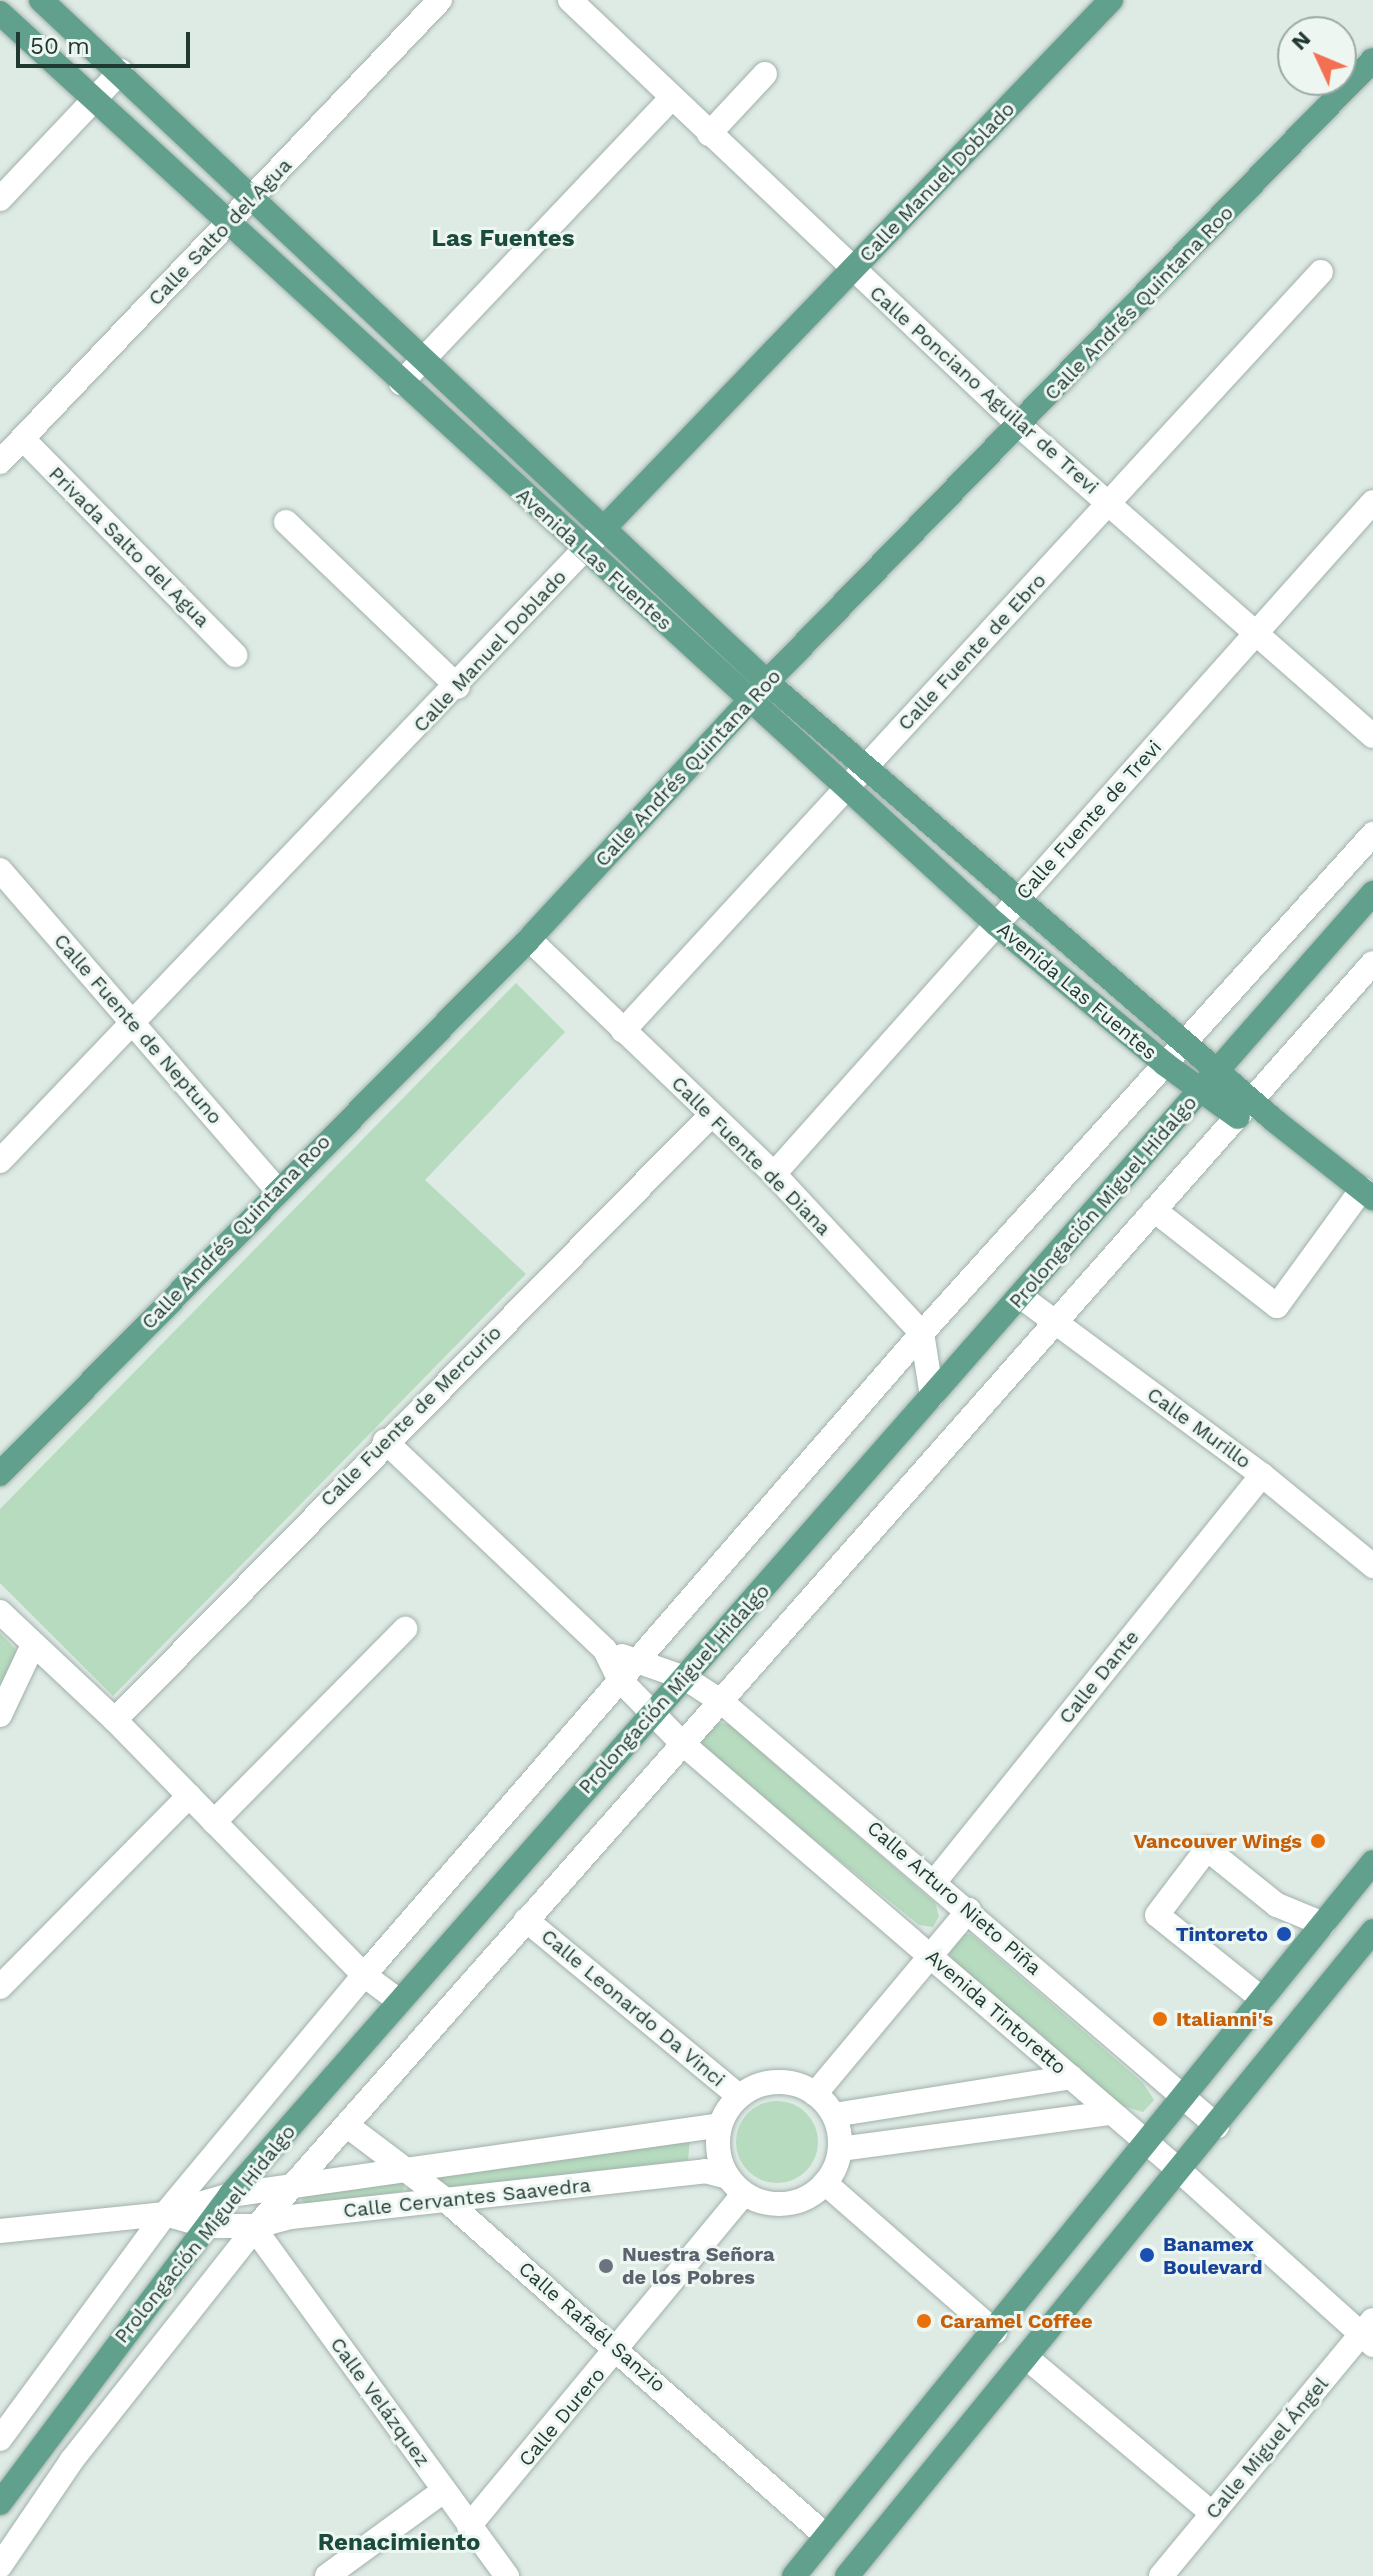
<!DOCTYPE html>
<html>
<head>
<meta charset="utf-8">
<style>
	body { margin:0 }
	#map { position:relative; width:1373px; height:2576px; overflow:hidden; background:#deeae4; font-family:"Work Sans",sans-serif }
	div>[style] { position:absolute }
	.green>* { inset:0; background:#b6dbbe }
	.round { border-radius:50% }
	.roads { filter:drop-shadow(0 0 2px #a1b1ab) drop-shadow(0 0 2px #a1b1ab) }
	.minor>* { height:24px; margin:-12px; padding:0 12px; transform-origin:12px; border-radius:12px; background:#fff }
	.minor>.ring { margin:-12px; padding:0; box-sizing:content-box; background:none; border:24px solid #fff; border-radius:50% }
	.major>* { height:24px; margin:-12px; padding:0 12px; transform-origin:12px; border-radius:12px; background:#61a08d }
	.dots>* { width:22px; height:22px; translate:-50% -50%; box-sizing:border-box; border:4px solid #eef6f2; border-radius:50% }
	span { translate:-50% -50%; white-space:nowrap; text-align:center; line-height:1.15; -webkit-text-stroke:6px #eef6f2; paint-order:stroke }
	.street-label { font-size:20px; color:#1f3931 }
	.food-label { font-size:20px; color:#c56008; font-weight:700 }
	.right { translate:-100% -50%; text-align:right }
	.left { translate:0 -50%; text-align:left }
	.transit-label { font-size:20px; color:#164399; font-weight:700 }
	.worship-label { font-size:20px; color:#5b616d; font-weight:700 }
	.quarter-label { font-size:24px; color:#1b4b3d; font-weight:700 }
	.north { position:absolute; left:1277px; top:16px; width:80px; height:80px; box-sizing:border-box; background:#eef6f2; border:2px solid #9baaa5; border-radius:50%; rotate:314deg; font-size:22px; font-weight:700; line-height:32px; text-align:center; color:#1f3931 }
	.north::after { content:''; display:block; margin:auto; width:28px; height:36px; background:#f37152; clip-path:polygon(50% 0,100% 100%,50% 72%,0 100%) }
	.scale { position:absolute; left:16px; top:32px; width:174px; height:36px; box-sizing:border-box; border:4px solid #1f3931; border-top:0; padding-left:10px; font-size:24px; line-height:28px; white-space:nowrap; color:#1f3931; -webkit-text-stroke:6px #eef6f2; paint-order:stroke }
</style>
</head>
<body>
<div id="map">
	<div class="green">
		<i style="clip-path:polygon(516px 983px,565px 1032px,425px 1180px,526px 1274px,113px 1696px,0 1583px,0 1509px)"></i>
		<i style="clip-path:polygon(0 1633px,17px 1651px,0 1688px)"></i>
		<i style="clip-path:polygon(718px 1723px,729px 1724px,935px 1903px,939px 1916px,933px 1927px,919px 1925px,704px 1750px,700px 1738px)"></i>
		<i style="clip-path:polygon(971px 1934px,1143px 2083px,1154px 2100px,1143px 2112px,1113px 2103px,955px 1963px,945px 1947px,955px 1935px)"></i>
		<i class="round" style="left:736px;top:2101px;width:82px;height:82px"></i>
		<i style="clip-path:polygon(690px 2140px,688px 2160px,446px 2189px,434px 2175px)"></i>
		<i style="clip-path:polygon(405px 2180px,403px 2191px,376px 2196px,304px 2204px,300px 2194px)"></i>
	</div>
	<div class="roads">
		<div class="minor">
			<i style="left:570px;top:0;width:621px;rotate:43.43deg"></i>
			<i style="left:1021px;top:427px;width:468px;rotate:41.3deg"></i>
			<i style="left:709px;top:134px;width:82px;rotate:-47deg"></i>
			<i style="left:0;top:199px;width:176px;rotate:-46.6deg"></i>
			<i style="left:401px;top:383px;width:393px;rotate:-46.5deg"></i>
			<i style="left:23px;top:439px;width:303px;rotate:45.5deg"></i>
			<i style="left:0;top:462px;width:638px;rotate:-46.4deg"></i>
			<i style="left:286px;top:522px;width:238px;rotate:43.8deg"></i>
			<i style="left:0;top:870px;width:422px;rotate:49.1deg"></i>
			<i style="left:529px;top:939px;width:339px;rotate:43.8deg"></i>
			<i style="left:774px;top:1174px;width:217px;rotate:47.1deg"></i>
			<i style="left:922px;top:1333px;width:64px;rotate:81deg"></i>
			<i style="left:623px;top:1031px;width:1031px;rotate:-47.4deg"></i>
			<i style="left:0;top:1161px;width:869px;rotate:-46.31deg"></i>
			<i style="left:774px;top:1174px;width:900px;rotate:-48.29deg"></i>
			<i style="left:1154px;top:1210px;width:156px;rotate:38deg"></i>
			<i style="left:1277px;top:1306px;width:145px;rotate:-54deg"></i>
			<i style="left:1020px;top:1296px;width:301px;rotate:36.5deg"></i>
			<i style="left:1262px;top:1475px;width:144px;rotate:39.3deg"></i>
			<i style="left:385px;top:1441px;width:303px;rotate:43.5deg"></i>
			<i style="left:605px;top:1650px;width:32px;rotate:64deg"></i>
			<i style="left:619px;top:1679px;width:90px;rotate:45.5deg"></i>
			<i style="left:682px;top:1743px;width:657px;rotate:40.68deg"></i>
			<i style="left:1180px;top:2171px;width:260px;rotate:42deg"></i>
			<i style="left:0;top:1612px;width:158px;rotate:43.2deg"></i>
			<i style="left:115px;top:1720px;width:356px;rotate:45.7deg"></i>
			<i style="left:364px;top:1975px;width:44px;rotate:36.6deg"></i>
			<i style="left:622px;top:1656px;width:67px;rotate:19.2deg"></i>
			<i style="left:685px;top:1678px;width:44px;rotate:33deg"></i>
			<i style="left:722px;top:1702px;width:652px;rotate:40.58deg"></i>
			<i style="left:0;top:1715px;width:77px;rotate:-64.8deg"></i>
			<i style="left:115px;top:1720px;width:849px;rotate:-45.43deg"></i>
			<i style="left:214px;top:1822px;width:272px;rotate:-45.3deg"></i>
			<i style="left:936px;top:1880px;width:520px;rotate:-51.17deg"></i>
			<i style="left:526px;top:1920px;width:276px;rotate:39.6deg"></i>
			<i style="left:0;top:1987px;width:269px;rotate:-45.3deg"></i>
			<i style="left:1262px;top:1999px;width:134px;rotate:-141.3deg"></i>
			<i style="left:1157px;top:1915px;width:83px;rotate:-52.9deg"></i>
			<i style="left:1207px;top:1849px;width:90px;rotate:38.7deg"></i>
			<i style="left:1277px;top:1905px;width:50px;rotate:22.4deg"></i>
			<i class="ring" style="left:718px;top:2082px;width:98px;height:98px"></i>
			<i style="left:815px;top:2094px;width:240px;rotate:-50.1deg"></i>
			<i style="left:834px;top:2115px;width:240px;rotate:-9.1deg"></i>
			<i style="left:349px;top:2127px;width:123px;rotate:37.1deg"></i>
			<i style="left:447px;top:2201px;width:506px;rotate:41.47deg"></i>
			<i style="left:840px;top:2149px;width:273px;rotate:-7.6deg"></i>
			<i style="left:825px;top:2183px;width:226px;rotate:41.2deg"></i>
			<i style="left:165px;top:2214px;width:44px;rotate:15.9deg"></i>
			<i style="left:207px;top:2226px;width:50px"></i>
			<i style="left:257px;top:2226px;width:35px;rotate:-15deg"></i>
			<i style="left:291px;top:2217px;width:417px;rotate:-6.3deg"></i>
			<i style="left:705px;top:2171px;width:23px;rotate:15deg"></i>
			<i style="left:257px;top:2226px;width:14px;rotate:69deg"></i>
			<i style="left:262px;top:2239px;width:417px;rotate:54deg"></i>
			<i style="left:0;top:2231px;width:166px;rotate:-5.9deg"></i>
			<i style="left:165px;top:2214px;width:68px;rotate:-16.3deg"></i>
			<i style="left:230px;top:2195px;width:495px;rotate:-8.1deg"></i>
			<i style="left:1027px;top:2358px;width:241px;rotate:40deg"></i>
			<i style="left:0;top:2439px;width:279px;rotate:-53.7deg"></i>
			<i style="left:165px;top:2214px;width:311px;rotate:-50.2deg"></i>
			<i style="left:364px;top:1975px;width:851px;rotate:-49deg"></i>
			<i style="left:922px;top:1333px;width:673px;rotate:-47.89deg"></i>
			<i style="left:469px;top:2526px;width:431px;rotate:-50.4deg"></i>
			<i style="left:0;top:2566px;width:128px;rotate:-55.8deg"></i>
			<i style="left:72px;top:2460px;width:298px;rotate:-51.7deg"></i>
			<i style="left:257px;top:2226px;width:1685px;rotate:-48.54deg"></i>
			<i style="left:327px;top:2576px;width:144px;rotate:-36.2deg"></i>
			<i style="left:1161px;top:2576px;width:332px;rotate:-50.4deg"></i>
		</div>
		<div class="major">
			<i style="left:41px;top:0;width:996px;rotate:43.21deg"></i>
			<i style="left:767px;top:682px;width:671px;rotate:40.83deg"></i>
			<i style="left:1275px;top:1121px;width:125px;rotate:38.2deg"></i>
			<i style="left:0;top:13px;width:1351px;rotate:42.45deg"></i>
			<i style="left:997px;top:925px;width:218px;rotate:39.6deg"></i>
			<i style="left:1165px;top:1064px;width:90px;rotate:36deg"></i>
			<i style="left:604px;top:528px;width:732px;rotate:-46.16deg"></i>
			<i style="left:0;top:1474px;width:752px;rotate:-45.32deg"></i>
			<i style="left:529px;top:939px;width:350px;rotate:-47.2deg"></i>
			<i style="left:767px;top:682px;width:868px;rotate:-45.75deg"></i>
			<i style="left:0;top:2503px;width:384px;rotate:-53.2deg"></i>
			<i style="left:230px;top:2195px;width:1733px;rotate:-48.72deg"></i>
			<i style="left:794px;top:2576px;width:919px;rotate:-50.96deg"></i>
			<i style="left:847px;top:2576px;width:832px;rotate:-50.8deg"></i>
		</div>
	</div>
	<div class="dots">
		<i style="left:1318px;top:1841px;background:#e8710a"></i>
		<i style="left:1284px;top:1934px;background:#1a4fb4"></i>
		<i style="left:1160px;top:2019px;background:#e8710a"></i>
		<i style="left:1147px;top:2255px;background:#1a4fb4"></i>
		<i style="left:606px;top:2266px;background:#6b7280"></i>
		<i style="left:924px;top:2321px;background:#e8710a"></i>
	</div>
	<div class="street-label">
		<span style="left:937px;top:182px;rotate:-46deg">Calle Manuel Doblado</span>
		<span style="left:220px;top:232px;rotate:-46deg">Calle Salto del Agua</span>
		<span style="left:1139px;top:303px;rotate:-46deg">Calle Andrés Quintana Roo</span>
		<span style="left:984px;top:390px;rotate:42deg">Calle Ponciano Aguilar de Trevi</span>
		<span style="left:129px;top:547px;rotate:45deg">Privada Salto del Agua</span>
		<span style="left:594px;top:559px;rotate:42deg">Avenida Las Fuentes</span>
		<span style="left:490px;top:651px;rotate:-47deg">Calle Manuel Doblado</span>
		<span style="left:972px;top:652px;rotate:-47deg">Calle Fuente de Ebro</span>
		<span style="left:688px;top:768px;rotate:-47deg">Calle Andrés Quintana Roo</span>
		<span style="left:1089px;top:820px;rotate:-48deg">Calle Fuente de Trevi</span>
		<span style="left:1077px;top:991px;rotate:40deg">Avenida Las Fuentes</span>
		<span style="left:138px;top:1029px;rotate:49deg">Calle Fuente de Neptuno</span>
		<span style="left:751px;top:1156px;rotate:45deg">Calle Fuente de Diana</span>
		<span style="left:1103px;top:1202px;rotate:-49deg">Prolongación Miguel Hidalgo</span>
		<span style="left:236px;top:1232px;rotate:-46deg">Calle Andrés Quintana Roo</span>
		<span style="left:411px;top:1416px;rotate:-45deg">Calle Fuente de Mercurio</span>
		<span style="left:1199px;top:1428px;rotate:36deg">Calle Murillo</span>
		<span style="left:1099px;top:1677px;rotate:-51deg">Calle Dante</span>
		<span style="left:674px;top:1689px;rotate:-48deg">Prolongación Miguel Hidalgo</span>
		<span style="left:954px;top:1898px;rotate:41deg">Calle Arturo Nieto Piña</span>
		<span style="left:633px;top:2008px;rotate:40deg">Calle Leonardo Da Vinci</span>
		<span style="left:996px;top:2012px;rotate:41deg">Avenida Tintoretto</span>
		<span style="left:467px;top:2198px;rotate:-6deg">Calle Cervantes Saavedra</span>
		<span style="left:205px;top:2234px;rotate:-51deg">Prolongación Miguel Hidalgo</span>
		<span style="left:592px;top:2327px;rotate:41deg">Calle Rafaél Sanzio</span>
		<span style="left:380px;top:2402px;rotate:54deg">Calle Velázquez</span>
		<span style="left:562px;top:2417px;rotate:-50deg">Calle Durero</span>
		<span style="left:1267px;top:2448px;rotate:-50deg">Calle Miguel Ángel</span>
	</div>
	<div class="food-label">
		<span class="right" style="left:1302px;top:1841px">Vancouver Wings</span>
		<span class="left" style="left:1176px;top:2019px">Italianni's</span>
		<span class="left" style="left:940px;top:2321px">Caramel Coffee</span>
	</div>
	<div class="transit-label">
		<span class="right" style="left:1268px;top:1934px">Tintoreto</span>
		<span class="left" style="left:1163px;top:2256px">Banamex<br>Boulevard</span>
	</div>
	<div class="worship-label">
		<span class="left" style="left:622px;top:2266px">Nuestra Señora<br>de los Pobres</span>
	</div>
	<div class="quarter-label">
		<span style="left:503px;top:239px">Las Fuentes</span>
		<span style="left:399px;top:2543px">Renacimiento</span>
	</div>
	<div class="north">N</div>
	<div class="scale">50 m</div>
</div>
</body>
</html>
